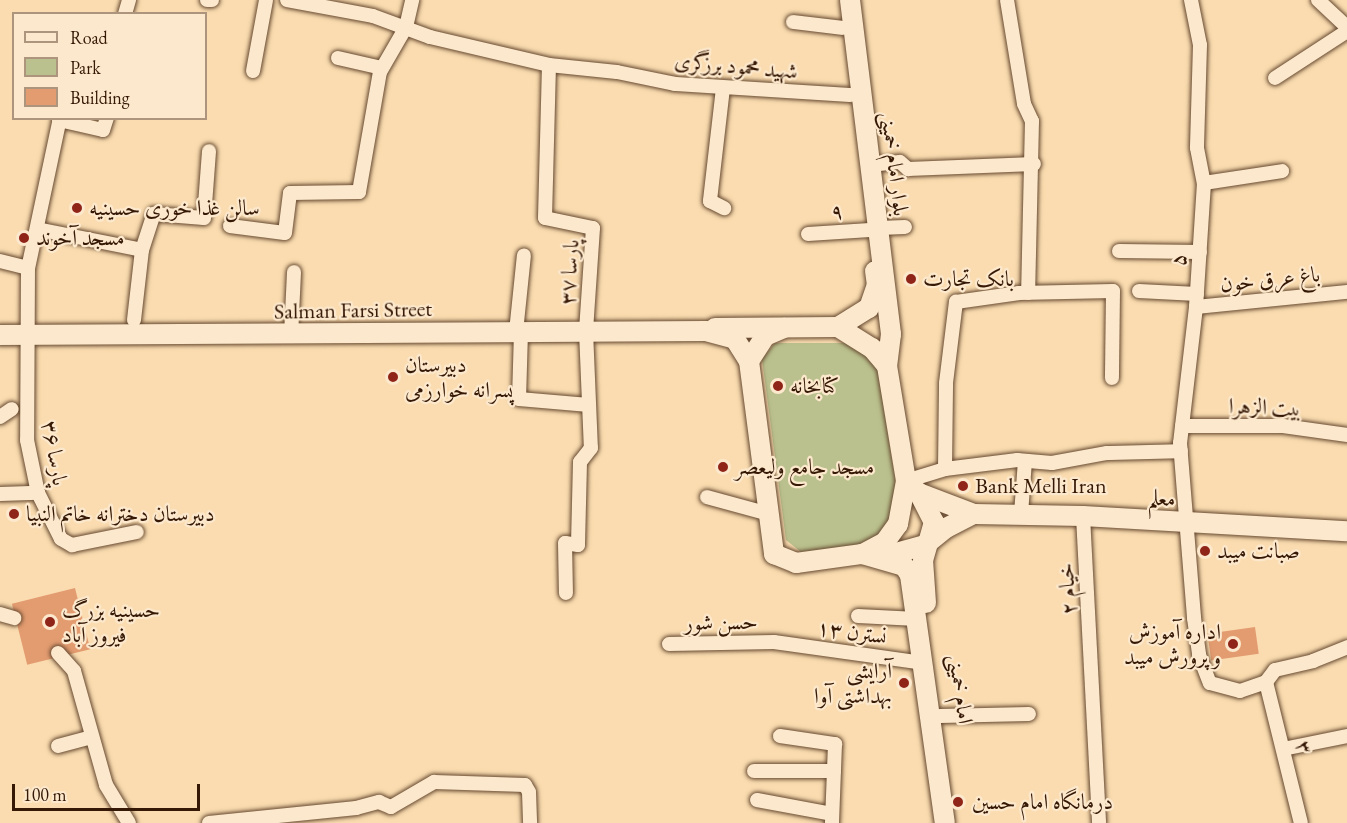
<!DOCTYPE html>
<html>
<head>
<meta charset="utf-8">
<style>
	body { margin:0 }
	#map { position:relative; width:1347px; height:823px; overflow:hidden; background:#fadcb0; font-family:"EB Garamond",Amiri,serif }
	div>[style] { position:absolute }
	.green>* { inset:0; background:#bac18e }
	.building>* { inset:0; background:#e39c70; transform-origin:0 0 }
	.roads { filter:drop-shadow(0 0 2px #664930) drop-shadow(0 0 2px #664930) }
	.minor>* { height:14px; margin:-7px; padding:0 7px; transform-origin:7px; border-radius:7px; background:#fce8cc }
	.secondary>* { height:20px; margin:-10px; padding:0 10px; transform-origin:10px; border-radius:10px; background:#fce8cc }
	.dots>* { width:16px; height:16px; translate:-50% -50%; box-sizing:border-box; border:3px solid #fce8cc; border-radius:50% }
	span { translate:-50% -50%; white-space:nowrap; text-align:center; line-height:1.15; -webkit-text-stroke:4.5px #fce8cc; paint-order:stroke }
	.street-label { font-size:22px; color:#351805 }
	.poi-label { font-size:22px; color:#351805 }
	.left { translate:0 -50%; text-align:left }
	.right { translate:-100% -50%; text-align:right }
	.legend { position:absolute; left:12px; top:12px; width:195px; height:108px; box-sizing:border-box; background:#fce8cc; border:2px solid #ac957c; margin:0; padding:8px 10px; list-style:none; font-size:18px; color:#351805 }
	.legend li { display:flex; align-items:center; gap:12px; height:30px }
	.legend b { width:30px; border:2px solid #ac957c }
	.scale { position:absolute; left:12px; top:784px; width:188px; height:27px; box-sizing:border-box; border:3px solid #351805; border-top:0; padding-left:8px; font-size:18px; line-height:21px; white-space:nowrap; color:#351805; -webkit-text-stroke:4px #fce8cc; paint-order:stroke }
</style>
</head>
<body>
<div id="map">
	<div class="green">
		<i style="clip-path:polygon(775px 343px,849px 343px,877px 364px,896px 486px,893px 524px,880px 543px,801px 552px,786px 540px,762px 359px)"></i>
	</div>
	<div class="building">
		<i style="left:75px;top:588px;width:63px;height:65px;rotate:76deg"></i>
		<i style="left:1255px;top:627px;width:27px;height:48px;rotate:82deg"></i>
	</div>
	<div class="roads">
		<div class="minor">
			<i style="left:207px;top:0;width:5px"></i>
			<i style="left:287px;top:0;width:87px;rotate:10.5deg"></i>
			<i style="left:373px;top:16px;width:61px;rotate:20.2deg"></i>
			<i style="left:430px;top:37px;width:122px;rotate:13.2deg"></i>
			<i style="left:549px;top:65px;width:68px;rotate:5.9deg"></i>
			<i style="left:617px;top:72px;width:59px;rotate:11.7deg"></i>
			<i style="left:675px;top:84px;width:176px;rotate:3.6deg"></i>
			<i style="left:1007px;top:0;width:105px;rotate:80.7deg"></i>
			<i style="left:1024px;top:104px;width:19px;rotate:65deg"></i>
			<i style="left:1032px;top:121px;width:172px;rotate:91.3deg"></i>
			<i style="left:1191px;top:0;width:46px;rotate:78.7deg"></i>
			<i style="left:1200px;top:45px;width:103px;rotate:91.7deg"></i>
			<i style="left:1197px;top:148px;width:36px;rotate:79deg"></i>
			<i style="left:1204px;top:183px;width:124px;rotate:93.7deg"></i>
			<i style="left:1196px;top:307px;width:137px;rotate:96.7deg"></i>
			<i style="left:1180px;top:443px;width:176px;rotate:85.4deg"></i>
			<i style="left:1194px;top:618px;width:37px;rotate:82deg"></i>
			<i style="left:1199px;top:655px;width:30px;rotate:69deg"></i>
			<i style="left:1210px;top:683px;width:31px;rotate:15deg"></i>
			<i style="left:1240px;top:691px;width:28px;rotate:-19deg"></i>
			<i style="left:1318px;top:0;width:40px;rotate:43deg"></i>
			<i style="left:125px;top:14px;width:15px;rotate:-74deg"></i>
			<i style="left:793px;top:22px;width:50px;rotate:6.8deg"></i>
			<i style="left:338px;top:58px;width:45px;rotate:12.8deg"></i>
			<i style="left:549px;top:65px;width:153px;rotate:91.5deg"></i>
			<i style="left:545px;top:218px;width:49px;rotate:11.8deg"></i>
			<i style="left:593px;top:228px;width:103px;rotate:93.9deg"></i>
			<i style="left:586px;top:331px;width:117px;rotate:87.6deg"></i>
			<i style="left:591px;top:448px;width:18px;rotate:128deg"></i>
			<i style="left:580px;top:462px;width:83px;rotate:91.4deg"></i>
			<i style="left:578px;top:545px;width:13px;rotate:-171deg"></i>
			<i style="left:565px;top:543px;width:50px;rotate:88.9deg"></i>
			<i style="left:253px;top:71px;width:72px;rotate:-79.6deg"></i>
			<i style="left:1275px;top:78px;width:86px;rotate:-33.1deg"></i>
			<i style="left:723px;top:88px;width:114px;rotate:96.6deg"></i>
			<i style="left:710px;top:201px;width:16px;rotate:27deg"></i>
			<i style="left:60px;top:118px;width:153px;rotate:102deg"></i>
			<i style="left:28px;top:268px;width:172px;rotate:90.3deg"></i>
			<i style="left:27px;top:440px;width:54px;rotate:78.3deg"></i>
			<i style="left:38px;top:493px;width:51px;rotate:63.4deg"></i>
			<i style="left:61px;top:539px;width:13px;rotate:29deg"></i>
			<i style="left:72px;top:545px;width:66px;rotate:-11.3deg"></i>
			<i style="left:59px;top:120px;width:45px;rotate:12.8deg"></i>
			<i style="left:103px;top:130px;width:13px;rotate:-72deg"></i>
			<i style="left:870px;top:165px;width:30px;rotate:-6deg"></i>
			<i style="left:900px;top:162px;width:11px;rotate:41deg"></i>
			<i style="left:908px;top:169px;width:126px;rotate:-2.3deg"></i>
			<i style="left:1204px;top:183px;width:79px;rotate:-8.7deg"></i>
			<i style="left:230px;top:226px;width:55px;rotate:7.3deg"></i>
			<i style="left:285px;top:233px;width:40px;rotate:-82.9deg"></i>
			<i style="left:290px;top:193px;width:69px;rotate:-0.8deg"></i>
			<i style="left:359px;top:192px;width:122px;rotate:-80.1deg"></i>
			<i style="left:380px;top:72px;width:52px;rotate:-60deg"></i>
			<i style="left:406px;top:27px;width:28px;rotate:-77deg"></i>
			<i style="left:879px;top:228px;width:26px;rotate:-2deg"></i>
			<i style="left:37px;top:229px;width:107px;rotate:11.3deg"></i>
			<i style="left:808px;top:234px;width:62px;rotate:-3.7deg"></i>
			<i style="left:1119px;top:251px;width:81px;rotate:0.7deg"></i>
			<i style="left:0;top:261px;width:29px;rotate:14deg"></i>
			<i style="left:1139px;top:291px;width:58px;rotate:3deg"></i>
			<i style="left:1196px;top:307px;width:152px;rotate:-5.7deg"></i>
			<i style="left:134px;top:320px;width:70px;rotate:-83.5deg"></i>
			<i style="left:142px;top:250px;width:38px;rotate:-72deg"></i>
			<i style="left:154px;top:214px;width:50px;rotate:4.6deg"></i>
			<i style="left:204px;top:218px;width:67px;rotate:-85.7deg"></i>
			<i style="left:516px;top:332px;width:77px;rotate:-84.1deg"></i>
			<i style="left:521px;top:332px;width:67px;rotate:91.7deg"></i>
			<i style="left:519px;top:399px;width:70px;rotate:4.9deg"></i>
			<i style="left:291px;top:336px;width:64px;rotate:-87.3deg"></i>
			<i style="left:0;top:417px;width:14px;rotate:-34deg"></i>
			<i style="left:1182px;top:426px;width:101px"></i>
			<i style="left:1283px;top:426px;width:65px;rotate:8deg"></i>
			<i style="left:945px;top:469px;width:86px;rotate:-89.3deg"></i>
			<i style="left:946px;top:383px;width:82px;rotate:-83deg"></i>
			<i style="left:956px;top:302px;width:64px;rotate:-8.1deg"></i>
			<i style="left:1019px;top:293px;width:94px;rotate:-1.2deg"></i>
			<i style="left:1113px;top:291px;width:87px;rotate:90.7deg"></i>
			<i style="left:906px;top:481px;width:41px;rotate:-17.1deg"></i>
			<i style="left:945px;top:469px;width:73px;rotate:-7.1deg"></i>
			<i style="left:1017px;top:460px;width:35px;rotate:5deg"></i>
			<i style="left:1052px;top:463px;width:56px;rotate:-10.3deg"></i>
			<i style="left:1107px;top:453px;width:74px;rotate:-1.5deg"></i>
			<i style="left:0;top:494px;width:38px;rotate:-2deg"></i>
			<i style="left:707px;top:497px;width:64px;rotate:15.3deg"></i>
			<i style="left:1021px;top:514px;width:53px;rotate:-85.7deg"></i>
			<i style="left:1083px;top:516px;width:307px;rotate:87deg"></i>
			<i style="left:0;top:614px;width:15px;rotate:16deg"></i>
			<i style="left:858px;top:616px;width:59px;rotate:2.9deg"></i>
			<i style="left:669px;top:644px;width:105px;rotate:-1.1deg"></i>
			<i style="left:774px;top:642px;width:150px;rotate:8deg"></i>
			<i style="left:58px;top:653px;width:24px;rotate:48deg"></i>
			<i style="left:74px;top:671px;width:118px;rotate:74.3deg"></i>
			<i style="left:106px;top:785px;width:44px;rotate:58.8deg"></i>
			<i style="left:1266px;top:682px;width:145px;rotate:76.1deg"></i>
			<i style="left:1266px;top:682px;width:15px;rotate:-53deg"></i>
			<i style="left:1275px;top:670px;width:39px;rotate:-13deg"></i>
			<i style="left:1313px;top:661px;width:37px;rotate:-22deg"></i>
			<i style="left:940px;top:716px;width:89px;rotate:-1.3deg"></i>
			<i style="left:780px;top:736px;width:56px;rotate:8.3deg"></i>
			<i style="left:835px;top:744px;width:79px;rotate:92.2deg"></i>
			<i style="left:58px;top:746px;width:34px;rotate:-15deg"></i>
			<i style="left:1283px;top:749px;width:65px;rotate:-11.5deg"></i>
			<i style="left:754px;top:771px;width:80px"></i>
			<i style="left:757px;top:800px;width:76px;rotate:10.6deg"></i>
			<i style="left:209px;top:823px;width:148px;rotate:-5.8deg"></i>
			<i style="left:356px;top:808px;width:24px;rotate:-15deg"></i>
			<i style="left:379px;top:802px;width:13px;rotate:23deg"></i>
			<i style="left:391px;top:807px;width:50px;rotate:-30.2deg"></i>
			<i style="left:434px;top:782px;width:91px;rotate:1.9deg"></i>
			<i style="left:525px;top:785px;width:8px;rotate:60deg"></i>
			<i style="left:529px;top:792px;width:31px;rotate:88deg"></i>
		</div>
		<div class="secondary">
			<i style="left:850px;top:0;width:337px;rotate:83deg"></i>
			<i style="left:891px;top:334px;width:32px;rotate:97deg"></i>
			<i style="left:887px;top:366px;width:117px;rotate:80.6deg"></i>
			<i style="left:906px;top:481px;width:44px;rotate:100.5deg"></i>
			<i style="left:898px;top:524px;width:22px;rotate:126deg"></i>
			<i style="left:885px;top:542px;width:26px;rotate:152deg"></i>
			<i style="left:838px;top:327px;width:36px;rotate:-32deg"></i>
			<i style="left:869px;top:308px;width:24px;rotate:-71deg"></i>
			<i style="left:877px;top:285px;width:14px;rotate:-98deg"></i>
			<i style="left:715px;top:328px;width:123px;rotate:-0.5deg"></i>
			<i style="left:838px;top:327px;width:40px;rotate:32deg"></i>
			<i style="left:872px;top:348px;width:23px;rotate:50deg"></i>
			<i style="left:0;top:335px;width:706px;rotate:-0.32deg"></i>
			<i style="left:706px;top:331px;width:30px;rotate:15deg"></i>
			<i style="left:735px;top:339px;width:26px;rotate:58deg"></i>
			<i style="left:749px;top:361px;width:195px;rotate:82.6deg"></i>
			<i style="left:774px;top:554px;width:24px;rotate:22deg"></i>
			<i style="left:796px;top:563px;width:67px;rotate:-7.8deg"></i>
			<i style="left:862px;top:554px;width:44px;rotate:15.9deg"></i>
			<i style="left:904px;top:566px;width:11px;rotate:56deg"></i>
			<i style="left:910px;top:575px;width:250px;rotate:82deg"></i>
			<i style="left:749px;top:361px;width:30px;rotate:-57deg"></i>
			<i style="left:765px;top:336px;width:21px;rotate:-23deg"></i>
			<i style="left:906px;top:481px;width:18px;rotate:43deg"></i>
			<i style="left:919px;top:493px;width:59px;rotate:20.9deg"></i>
			<i style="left:974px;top:514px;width:109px;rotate:1.1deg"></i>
			<i style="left:1083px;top:516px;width:264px;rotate:3.3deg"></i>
			<i style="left:919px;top:493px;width:33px;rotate:63deg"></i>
			<i style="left:934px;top:522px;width:40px;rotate:106deg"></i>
			<i style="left:923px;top:560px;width:43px;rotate:86deg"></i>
			<i style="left:882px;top:557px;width:45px;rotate:-15.6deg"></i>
			<i style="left:925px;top:545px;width:27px;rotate:-39deg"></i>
			<i style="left:946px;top:528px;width:31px;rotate:-27deg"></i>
		</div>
	</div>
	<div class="dots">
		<i style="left:77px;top:208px;background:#8f2418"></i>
		<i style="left:24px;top:238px;background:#8f2418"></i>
		<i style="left:911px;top:279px;background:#8f2418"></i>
		<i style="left:393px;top:377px;background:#8f2418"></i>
		<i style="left:778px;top:386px;background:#8f2418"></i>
		<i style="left:723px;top:467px;background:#8f2418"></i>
		<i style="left:963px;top:486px;background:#8f2418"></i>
		<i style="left:14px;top:514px;background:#8f2418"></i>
		<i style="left:1205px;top:551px;background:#8f2418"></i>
		<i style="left:50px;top:622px;background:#8f2418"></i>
		<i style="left:1233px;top:644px;background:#8f2418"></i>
		<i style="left:904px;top:683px;background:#8f2418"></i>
		<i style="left:958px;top:802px;background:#8f2418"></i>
	</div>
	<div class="street-label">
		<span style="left:736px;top:66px;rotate:5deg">شهید محمود برزگری</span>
		<span style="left:895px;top:164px;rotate:83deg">بلوار امام خمینی</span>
		<span style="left:837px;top:211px;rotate:-3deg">۹</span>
		<span style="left:1178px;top:260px;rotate:-87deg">۵</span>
		<span style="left:569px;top:272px;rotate:-86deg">پارسا ۳۷</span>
		<span style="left:1270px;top:279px;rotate:-6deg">باغ عرق خون</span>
		<span style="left:353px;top:310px;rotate:-1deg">Salman Farsi Street</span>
		<span style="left:1265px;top:407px;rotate:2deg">بیت الزهرا</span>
		<span style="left:55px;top:453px;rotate:80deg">پارسا ۳۶</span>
		<span style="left:1162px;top:498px;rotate:4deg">معلم</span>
		<span style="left:1067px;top:589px;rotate:-94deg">خیام ۲</span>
		<span style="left:721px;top:622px;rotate:-1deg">حسن شور</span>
		<span style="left:852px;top:632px;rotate:8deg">نسترن ۱۳</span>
		<span style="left:961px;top:689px;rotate:82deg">امام خمینی</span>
		<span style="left:1305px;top:747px;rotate:75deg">۳</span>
	</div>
	<div class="poi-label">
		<span class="left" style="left:89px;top:208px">سالن غذا خوری حسینیه</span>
		<span class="left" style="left:36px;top:238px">مسجد آخوند</span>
		<span class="left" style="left:923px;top:279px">بانک تجارت</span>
		<span class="left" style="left:405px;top:377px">دبیرستان<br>پسرانه خوارزمی</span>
		<span class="left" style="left:790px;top:386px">کتابخانه</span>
		<span class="left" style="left:735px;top:467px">مسجد جامع ولیعصر</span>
		<span class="left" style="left:975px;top:486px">Bank Melli Iran</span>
		<span class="left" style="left:26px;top:514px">دبیرستان دخترانه خاتم النبیا</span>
		<span class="left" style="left:1217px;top:551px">صبانت میبد</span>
		<span class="left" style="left:62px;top:622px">حسینیه بزرگ<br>فیروز آباد</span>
		<span class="right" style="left:1221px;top:644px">اداره آموزش<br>و پرورش میبد</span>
		<span class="right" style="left:892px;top:683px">آرایشی<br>بهداشتی آوا</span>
		<span class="left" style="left:972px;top:802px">درمانگاه امام حسین</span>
	</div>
	<ul class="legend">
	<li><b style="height:8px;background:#fce8cc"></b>Road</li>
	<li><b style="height:16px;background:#bac18e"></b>Park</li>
	<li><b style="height:16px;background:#e39c70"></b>Building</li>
	</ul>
	<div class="scale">100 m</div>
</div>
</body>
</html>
